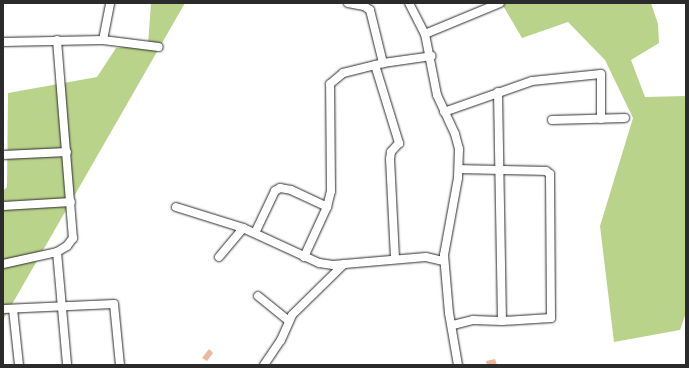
<!DOCTYPE html>
<html>
<head>
<meta charset="utf-8">
<style>
	body { margin:0 }
	#map { position:relative; width:689px; height:368px; overflow:hidden; background:#fff; font-family:"Playpen Sans",sans-serif }
	div>[style] { position:absolute }
	.green>* { inset:0; background:#b9d38b }
	.building>* { inset:0; background:#eab99b }
	.roads { filter:drop-shadow(0 0 1px #2b2b2b) drop-shadow(0 0 1px #2b2b2b) }
	.minor>* { height:8px; margin:-4px; padding:0 4px; transform-origin:4px; border-radius:4px; background:#fff }
	span { translate:-50% -50%; white-space:nowrap; text-align:center; line-height:1.15; -webkit-text-stroke:4px #fff; paint-order:stroke }
	.frame { position:absolute; inset:0; border:4px solid #2b2b2b; pointer-events:none }
</style>
</head>
<body>
<div id="map">
	<div class="green">
		<i style="clip-path:polygon(151px 3px,185px 3px,3px 320px,3px 191px,7px 187px,8px 93px,97px 77px,116px 48px,148px 45px)"></i>
		<i style="clip-path:polygon(651px 3px,658px 24px,659px 43px,631px 60px,645px 97px,686px 96px,686px 313px,680px 330px,614px 342px,600px 226px,633px 118px,605px 60px,568px 22px,522px 38px,502px 4px)"></i>
	</div>
	<div class="building">
		<i style="clip-path:polygon(209px 349px,213px 353px,207px 361px,202px 358px)"></i>
		<i style="clip-path:polygon(495px 359px,497px 365px,487px 365px,486px 361px)"></i>
	</div>
	<div class="roads">
		<div class="minor">
			<i style="left:348px;top:3px;width:16px;rotate:11deg"></i>
			<i style="left:364px;top:6px;width:7px;rotate:34deg"></i>
			<i style="left:370px;top:10px;width:55px;rotate:76.2deg"></i>
			<i style="left:383px;top:63px;width:49px;rotate:-8.1deg"></i>
			<i style="left:409px;top:3px;width:35px;rotate:63deg"></i>
			<i style="left:425px;top:34px;width:62px;rotate:78.9deg"></i>
			<i style="left:437px;top:95px;width:43px;rotate:65.2deg"></i>
			<i style="left:455px;top:134px;width:16px;rotate:75deg"></i>
			<i style="left:459px;top:149px;width:29px;rotate:92deg"></i>
			<i style="left:458px;top:178px;width:78px;rotate:100.3deg"></i>
			<i style="left:444px;top:255px;width:58px;rotate:85.1deg"></i>
			<i style="left:449px;top:313px;width:53px;rotate:80.2deg"></i>
			<i style="left:425px;top:34px;width:81px;rotate:-22.5deg"></i>
			<i style="left:57px;top:40px;width:199px;rotate:85.4deg"></i>
			<i style="left:73px;top:238px;width:10px;rotate:127deg"></i>
			<i style="left:67px;top:246px;width:12px;rotate:149deg"></i>
			<i style="left:57px;top:252px;width:113px;rotate:84.9deg"></i>
			<i style="left:103px;top:40px;width:38px;rotate:-79deg"></i>
			<i style="left:3px;top:42px;width:100px;rotate:-1.1deg"></i>
			<i style="left:103px;top:40px;width:56px;rotate:7.1deg"></i>
			<i style="left:375px;top:65px;width:82px;rotate:72.9deg"></i>
			<i style="left:399px;top:143px;width:12px;rotate:132deg"></i>
			<i style="left:391px;top:152px;width:7px;rotate:98deg"></i>
			<i style="left:390px;top:159px;width:100px;rotate:87.1deg"></i>
			<i style="left:498px;top:92px;width:229px;rotate:89deg"></i>
			<i style="left:444px;top:112px;width:93px;rotate:-19.4deg"></i>
			<i style="left:532px;top:81px;width:69px;rotate:-5.8deg"></i>
			<i style="left:601px;top:74px;width:45px;rotate:90deg"></i>
			<i style="left:552px;top:120px;width:73px;rotate:-1.6deg"></i>
			<i style="left:3px;top:155px;width:64px;rotate:-2.7deg"></i>
			<i style="left:3px;top:206px;width:68px;rotate:-3.4deg"></i>
			<i style="left:176px;top:207px;width:70px;rotate:17.4deg"></i>
			<i style="left:243px;top:228px;width:84px;rotate:24.7deg"></i>
			<i style="left:319px;top:263px;width:14px;rotate:8deg"></i>
			<i style="left:333px;top:265px;width:93px;rotate:-4.9deg"></i>
			<i style="left:426px;top:257px;width:18px;rotate:13deg"></i>
			<i style="left:255px;top:233px;width:47px;rotate:-64.5deg"></i>
			<i style="left:275px;top:191px;width:6px;rotate:-31deg"></i>
			<i style="left:280px;top:188px;width:11px;rotate:10deg"></i>
			<i style="left:291px;top:190px;width:40px;rotate:25deg"></i>
			<i style="left:219px;top:257px;width:38px;rotate:-50deg"></i>
			<i style="left:304px;top:257px;width:55px;rotate:-65.3deg"></i>
			<i style="left:327px;top:207px;width:16px;rotate:-76deg"></i>
			<i style="left:331px;top:191px;width:107px;rotate:-90.5deg"></i>
			<i style="left:330px;top:84px;width:17px;rotate:-40deg"></i>
			<i style="left:343px;top:73px;width:41px;rotate:-14deg"></i>
			<i style="left:3px;top:264px;width:55px;rotate:-12.5deg"></i>
			<i style="left:258px;top:296px;width:40px;rotate:39deg"></i>
			<i style="left:3px;top:309px;width:111px;rotate:-2.6deg"></i>
			<i style="left:114px;top:304px;width:61px;rotate:84.4deg"></i>
			<i style="left:13px;top:309px;width:56px;rotate:83.9deg"></i>
			<i style="left:453px;top:325px;width:21px;rotate:-14deg"></i>
			<i style="left:473px;top:320px;width:29px;rotate:2deg"></i>
			<i style="left:502px;top:321px;width:49px;rotate:-3.5deg"></i>
			<i style="left:551px;top:318px;width:144px;rotate:-90.4deg"></i>
			<i style="left:550px;top:174px;width:5px;rotate:-143deg"></i>
			<i style="left:546px;top:171px;width:87px;rotate:-178.7deg"></i>
			<i style="left:264px;top:365px;width:30px;rotate:-56deg"></i>
			<i style="left:281px;top:340px;width:27px;rotate:-66deg"></i>
			<i style="left:292px;top:315px;width:73px;rotate:-44.4deg"></i>
		</div>
	</div>
	<div class="frame"></div>
</div>
</body>
</html>
